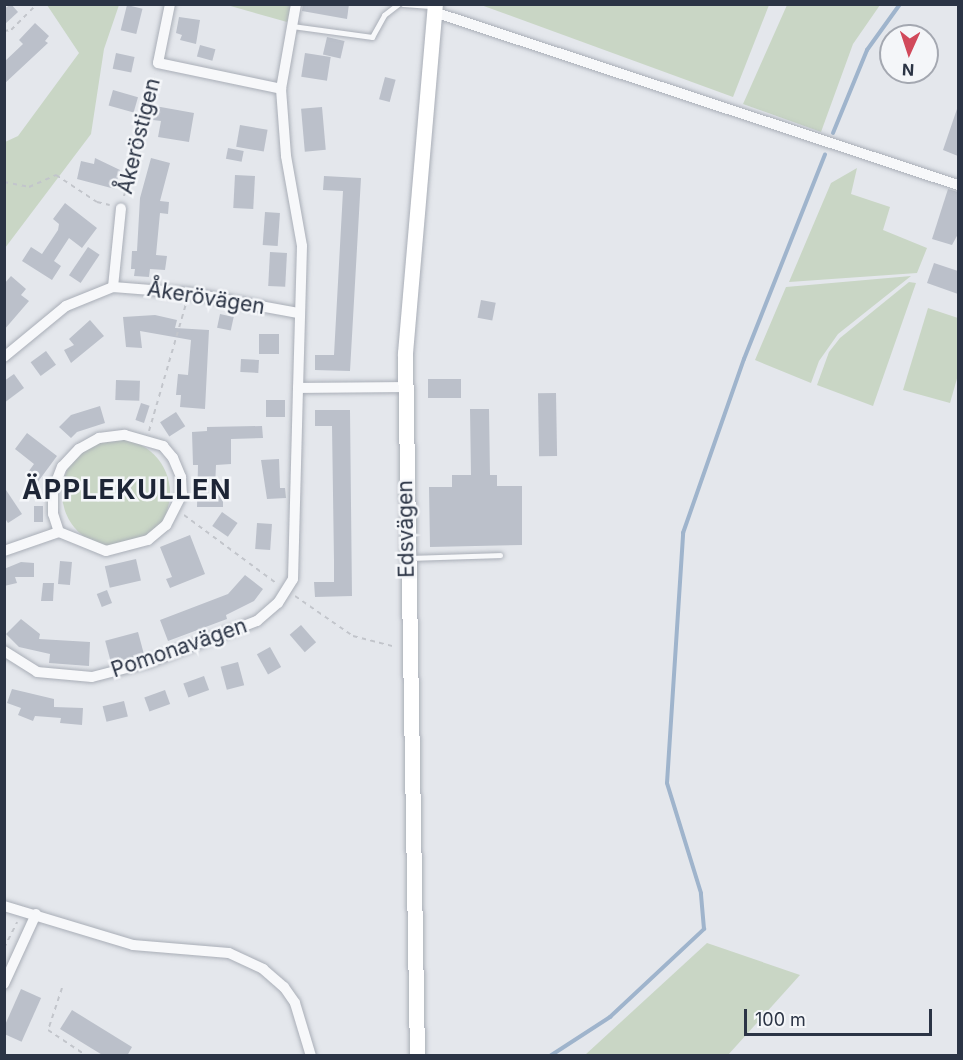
<!DOCTYPE html>
<html>
<head>
<meta charset="utf-8">
<style>
	body { margin:0 }
	#map { position:relative; width:963px; height:1060px; overflow:hidden; background:#e4e7ec; font-family:Inter,sans-serif }
	div>[style] { position:absolute }
	.green>* { inset:0; background:#c9d6c5 }
	.round { border-radius:50% }
	.stream>* { height:4px; margin:-2px; padding:0 2px; transform-origin:2px; border-radius:2px; background:#9fb4cc }
	.building>* { inset:0; background:#bbc0ca; transform-origin:0 0 }
	.path>* { height:2px; margin-top:-1px; transform-origin:0; background:repeating-linear-gradient(90deg,#c2c5cb 0 4.5px,transparent 0 9px) }
	.roads { filter:drop-shadow(0 0 2px #a9aeb7) drop-shadow(0 0 2px #a9aeb7) }
	.lane>* { height:5px; margin:-2.5px; padding:0 2.5px; transform-origin:2.5px; border-radius:2.5px; background:#f7f8fa }
	.street>* { height:10px; margin:-5px; padding:0 5px; transform-origin:5px; border-radius:5px; background:#f7f8fa }
	.secondary>* { height:15px; margin:-7.5px; padding:0 7.5px; transform-origin:7.5px; border-radius:7.5px; background:#fff }
	span { translate:-50% -50%; white-space:nowrap; text-align:center; line-height:1.15; -webkit-text-stroke:5px #f4f6f9; paint-order:stroke }
	.street-label { font-size:21px; color:#2b3445 }
	.district-label { font-size:27px; color:#1d2536; font-weight:700; letter-spacing:1.5px }
	.frame { position:absolute; inset:0; border:6px solid #2b3445; pointer-events:none }
	.north { position:absolute; left:879px; top:24px; width:60px; height:60px; box-sizing:border-box; background:#f4f6f9; border:2px solid #a4a8b1; border-radius:50%; rotate:183deg; font-size:16px; font-weight:700; line-height:24px; text-align:center; color:#2b3445 }
	.north::after { content:''; display:block; margin:auto; width:21px; height:27px; background:#d1495b; clip-path:polygon(50% 0,100% 100%,50% 72%,0 100%) }
	.scale { position:absolute; left:744px; top:1009px; width:188px; height:27px; box-sizing:border-box; border:3px solid #2b3445; border-top:0; padding-left:8px; font-size:18px; line-height:21px; white-space:nowrap; color:#2b3445; -webkit-text-stroke:4px #f4f6f9; paint-order:stroke }
</style>
</head>
<body>
<div id="map">
	<div class="green">
		<i style="clip-path:polygon(47px 5px,119px 5px,104px 49px,91px 134px,5px 248px,5px 142px,18px 136px,79px 53px)"></i>
		<i style="clip-path:polygon(227px 5px,291px 5px,291px 8px,287px 22px)"></i>
		<i style="clip-path:polygon(481px 5px,769px 5px,733px 97px)"></i>
		<i style="clip-path:polygon(787px 5px,880px 5px,853px 44px,821px 132px,743px 104px)"></i>
		<i style="clip-path:polygon(857px 168px,851px 194px,890px 207px,883px 230px,927px 248px,917px 273px,789px 282px,831px 183px)"></i>
		<i style="clip-path:polygon(911px 276px,838px 334px,819px 361px,811px 383px,755px 360px,786px 287px)"></i>
		<i style="clip-path:polygon(909px 282px,916px 283px,873px 406px,817px 385px,829px 352px,840px 338px)"></i>
		<i style="clip-path:polygon(928px 308px,958px 318px,958px 375px,950px 403px,903px 390px)"></i>
		<i class="round" style="left:62px;top:439px;width:108px;height:108px"></i>
		<i style="clip-path:polygon(707px 943px,800px 975px,728px 1055px,585px 1055px)"></i>
	</div>
	<div class="stream">
		<i style="left:833px;top:133px;width:90px;rotate:-67.7deg"></i>
		<i style="left:867px;top:50px;width:57px;rotate:-54.3deg"></i>
		<i style="left:550px;top:1056px;width:72px;rotate:-33deg"></i>
		<i style="left:610px;top:1017px;width:129px;rotate:-43.1deg"></i>
		<i style="left:704px;top:929px;width:36px;rotate:-95deg"></i>
		<i style="left:701px;top:893px;width:115px;rotate:-107.2deg"></i>
		<i style="left:667px;top:783px;width:251px;rotate:-86.3deg"></i>
		<i style="left:683px;top:533px;width:184px;rotate:-70.7deg"></i>
		<i style="left:744px;top:359px;width:220px;rotate:-68.4deg"></i>
	</div>
	<div class="building">
		<i style="clip-path:polygon(11px 4px,18px 12px,4px 25px,4px 9px)"></i>
		<i style="clip-path:polygon(303px 4px,349px 4px,347px 19px,302px 11px)"></i>
		<i style="left:127px;top:5px;width:16px;height:26px;rotate:14deg"></i>
		<i style="clip-path:polygon(179px 17px,200px 20px,196px 44px,180px 40px,182px 35px,176px 33px)"></i>
		<i style="clip-path:polygon(35px 23px,49px 36px,45px 41px,48px 43px,4px 84px,4px 62px,23px 44px,19px 40px)"></i>
		<i style="left:327px;top:37px;width:18px;height:18px;rotate:13deg"></i>
		<i style="left:200px;top:45px;width:16px;height:12px;rotate:15deg"></i>
		<i style="left:116px;top:53px;width:19px;height:16px;rotate:12deg"></i>
		<i style="left:305px;top:53px;width:26px;height:24px;rotate:9deg"></i>
		<i style="left:385px;top:77px;width:11px;height:23px;rotate:15deg"></i>
		<i style="left:113px;top:90px;width:26px;height:16px;rotate:16deg"></i>
		<i style="clip-path:polygon(155px 106px,194px 113px,189px 142px,158px 137px,161px 121px,153px 120px)"></i>
		<i style="left:322px;top:107px;width:43px;height:21px;rotate:85deg"></i>
		<i style="clip-path:polygon(957px 109px,958px 109px,958px 156px,943px 150px)"></i>
		<i style="left:240px;top:125px;width:28px;height:22px;rotate:10deg"></i>
		<i style="left:228px;top:148px;width:16px;height:11px;rotate:11deg"></i>
		<i style="clip-path:polygon(95px 158px,120px 170px,115px 189px,77px 179px,81px 161px,94px 164px)"></i>
		<i style="clip-path:polygon(151px 158px,170px 163px,160px 201px,169px 202px,168px 214px,160px 213px,156px 255px,167px 256px,165px 270px,150px 269px,149px 277px,134px 276px,135px 269px,131px 269px,132px 251px,137px 251px,140px 198px)"></i>
		<i style="left:235px;top:175px;width:20px;height:33px;rotate:3deg"></i>
		<i style="clip-path:polygon(324px 176px,361px 178px,350px 371px,315px 370px,315px 355px,334px 355px,343px 191px,323px 190px)"></i>
		<i style="clip-path:polygon(948px 189px,958px 192px,958px 234px,952px 245px,932px 239px)"></i>
		<i style="clip-path:polygon(65px 203px,97px 228px,82px 248px,69px 238px,54px 261px,61px 266px,52px 280px,22px 261px,31px 247px,42px 254px,58px 230px,59px 224px,53px 219px)"></i>
		<i style="left:265px;top:212px;width:15px;height:33px;rotate:4deg"></i>
		<i style="left:88px;top:247px;width:14px;height:34px;rotate:34deg"></i>
		<i style="left:270px;top:252px;width:17px;height:34px;rotate:3deg"></i>
		<i style="clip-path:polygon(934px 263px,958px 271px,958px 294px,927px 283px)"></i>
		<i style="clip-path:polygon(11px 276px,26px 289px,21px 295px,29px 301px,4px 330px,4px 284px)"></i>
		<i style="left:481px;top:300px;width:15px;height:18px;rotate:11deg"></i>
		<i style="left:220px;top:314px;width:14px;height:14px;rotate:12deg"></i>
		<i style="clip-path:polygon(155px 315px,177px 320px,175px 328px,209px 330px,205px 409px,180px 407px,181px 395px,176px 395px,178px 374px,188px 375px,191px 340px,140px 331px,142px 348px,126px 347px,123px 317px)"></i>
		<i style="clip-path:polygon(90px 320px,104px 336px,71px 363px,64px 350px,74px 345px,69px 339px)"></i>
		<i style="left:259px;top:334px;width:20px;height:20px"></i>
		<i style="left:46px;top:351px;width:17px;height:19px;rotate:54deg"></i>
		<i style="left:241px;top:359px;width:18px;height:13px;rotate:3deg"></i>
		<i style="clip-path:polygon(14px 374px,24px 388px,4px 403px,4px 381px)"></i>
		<i style="left:428px;top:379px;width:33px;height:19px"></i>
		<i style="left:116px;top:380px;width:24px;height:20px;rotate:2deg"></i>
		<i style="left:556px;top:393px;width:63px;height:18px;rotate:89deg"></i>
		<i style="left:266px;top:400px;width:19px;height:17px"></i>
		<i style="left:141px;top:403px;width:9px;height:18px;rotate:18deg"></i>
		<i style="clip-path:polygon(100px 406px,105px 423px,77px 432px,71px 438px,59px 427px,71px 415px)"></i>
		<i style="clip-path:polygon(470px 409px,489px 409px,490px 475px,497px 475px,497px 486px,522px 486px,522px 545px,430px 547px,429px 487px,452px 487px,452px 475px,471px 475px)"></i>
		<i style="clip-path:polygon(315px 410px,350px 410px,352px 596px,315px 597px,314px 582px,334px 582px,334px 561px,332px 426px,315px 426px)"></i>
		<i style="left:176px;top:412px;width:17px;height:19px;rotate:57deg"></i>
		<i style="clip-path:polygon(262px 426px,263px 438px,231px 439px,231px 464px,216px 465px,215px 488px,223px 489px,223px 507px,197px 507px,198px 465px,193px 465px,192px 432px,207px 431px,207px 427px)"></i>
		<i style="clip-path:polygon(27px 433px,57px 456px,37px 483px,26px 475px,34px 464px,15px 449px)"></i>
		<i style="clip-path:polygon(279px 459px,280px 488px,285px 488px,286px 498px,267px 499px,261px 460px)"></i>
		<i style="clip-path:polygon(4px 487px,22px 514px,8px 523px,4px 517px)"></i>
		<i style="left:34px;top:506px;width:9px;height:16px"></i>
		<i style="left:222px;top:512px;width:19px;height:17px;rotate:35deg"></i>
		<i style="left:257px;top:523px;width:15px;height:26px;rotate:4deg"></i>
		<i style="clip-path:polygon(190px 535px,205px 574px,170px 588px,166px 579px,172px 577px,160px 547px)"></i>
		<i style="left:136px;top:559px;width:22px;height:32px;rotate:77deg"></i>
		<i style="left:60px;top:561px;width:12px;height:23px;rotate:5deg"></i>
		<i style="clip-path:polygon(21px 562px,34px 563px,34px 577px,15px 577px,17px 583px,4px 586px,4px 569px)"></i>
		<i style="clip-path:polygon(245px 575px,263px 589px,254px 601px,226px 615px,227px 619px,168px 641px,160px 620px,228px 594px)"></i>
		<i style="clip-path:polygon(43px 583px,54px 583px,53px 601px,41px 601px)"></i>
		<i style="left:107px;top:590px;width:14px;height:11px;rotate:69deg"></i>
		<i style="clip-path:polygon(21px 619px,40px 634px,39px 639px,90px 642px,89px 666px,49px 663px,50px 654px,19px 647px,6px 634px)"></i>
		<i style="left:301px;top:625px;width:23px;height:15px;rotate:49deg"></i>
		<i style="left:138px;top:632px;width:23px;height:34px;rotate:75deg"></i>
		<i style="left:270px;top:647px;width:23px;height:15px;rotate:61deg"></i>
		<i style="left:238px;top:662px;width:24px;height:18px;rotate:75deg"></i>
		<i style="left:204px;top:676px;width:15px;height:22px;rotate:70deg"></i>
		<i style="clip-path:polygon(12px 689px,54px 699px,54px 707px,83px 708px,82px 725px,60px 723px,61px 718px,35px 716px,33px 721px,18px 715px,21px 708px,7px 703px)"></i>
		<i style="left:165px;top:690px;width:15px;height:22px;rotate:70deg"></i>
		<i style="left:124px;top:701px;width:16px;height:22px;rotate:76deg"></i>
		<i style="left:21px;top:989px;width:22px;height:48px;rotate:24deg"></i>
		<i style="clip-path:polygon(72px 1010px,132px 1047px,127px 1056px,104px 1056px,60px 1029px)"></i>
	</div>
	<div class="path">
		<i style="left:4px;top:31px;width:7px;rotate:-8deg"></i>
		<i style="left:11px;top:30px;width:37px;rotate:-45deg"></i>
		<i style="left:4px;top:182px;width:25px;rotate:11deg"></i>
		<i style="left:29px;top:187px;width:30px;rotate:-24deg"></i>
		<i style="left:56px;top:175px;width:49px;rotate:33.4deg"></i>
		<i style="left:97px;top:202px;width:13px;rotate:13deg"></i>
		<i style="left:124px;top:196px;width:126px;rotate:-75.7deg"></i>
		<i style="left:149px;top:431px;width:132px;rotate:-73.8deg"></i>
		<i style="left:184px;top:515px;width:114px;rotate:36.5deg"></i>
		<i style="left:295px;top:596px;width:70px;rotate:34.6deg"></i>
		<i style="left:353px;top:636px;width:44px;rotate:14.3deg"></i>
		<i style="left:4px;top:948px;width:29px;rotate:-63deg"></i>
		<i style="left:62px;top:988px;width:44px;rotate:108.4deg"></i>
		<i style="left:48px;top:1030px;width:47px;rotate:33.7deg"></i>
	</div>
	<div class="roads">
		<div class="lane">
			<i style="left:403px;top:4px;width:31px;rotate:4deg"></i>
			<i style="left:292px;top:26px;width:81px;rotate:7.8deg"></i>
			<i style="left:372px;top:37px;width:25px;rotate:-61deg"></i>
			<i style="left:384px;top:15px;width:18px;rotate:-38deg"></i>
			<i style="left:411px;top:558px;width:89px;rotate:-1.9deg"></i>
		</div>
		<div class="street">
			<i style="left:170px;top:4px;width:60px;rotate:101.5deg"></i>
			<i style="left:158px;top:63px;width:126px;rotate:11.9deg"></i>
			<i style="left:281px;top:89px;width:67px;rotate:85.7deg"></i>
			<i style="left:286px;top:156px;width:91px;rotate:79.9deg"></i>
			<i style="left:302px;top:246px;width:142px;rotate:91.6deg"></i>
			<i style="left:434px;top:12px;width:552px;rotate:18.27deg"></i>
			<i style="left:281px;top:89px;width:86px;rotate:-80deg"></i>
			<i style="left:113px;top:287px;width:79px;rotate:-84.2deg"></i>
			<i style="left:4px;top:357px;width:80px;rotate:-39.4deg"></i>
			<i style="left:66px;top:306px;width:51px;rotate:-22deg"></i>
			<i style="left:113px;top:287px;width:76px;rotate:4.5deg"></i>
			<i style="left:189px;top:293px;width:111px;rotate:10.4deg"></i>
			<i style="left:125px;top:435px;width:40px;rotate:16deg"></i>
			<i style="left:163px;top:446px;width:16px;rotate:50deg"></i>
			<i style="left:173px;top:458px;width:21px;rotate:67deg"></i>
			<i style="left:181px;top:477px;width:17px;rotate:87deg"></i>
			<i style="left:182px;top:494px;width:35px;rotate:117deg"></i>
			<i style="left:166px;top:525px;width:23px;rotate:140deg"></i>
			<i style="left:148px;top:540px;width:43px;rotate:165.3deg"></i>
			<i style="left:106px;top:551px;width:51px;rotate:-158deg"></i>
			<i style="left:59px;top:532px;width:19px;rotate:-108deg"></i>
			<i style="left:53px;top:514px;width:24px;rotate:-90deg"></i>
			<i style="left:53px;top:490px;width:25px;rotate:-69deg"></i>
			<i style="left:62px;top:467px;width:25px;rotate:-47deg"></i>
			<i style="left:79px;top:449px;width:23px;rotate:-29deg"></i>
			<i style="left:99px;top:438px;width:26px;rotate:-7deg"></i>
			<i style="left:4px;top:551px;width:58px;rotate:-19.1deg"></i>
			<i style="left:4px;top:651px;width:39px;rotate:32deg"></i>
			<i style="left:37px;top:672px;width:55px;rotate:5.2deg"></i>
			<i style="left:92px;top:677px;width:60px;rotate:-14.5deg"></i>
			<i style="left:150px;top:662px;width:115px;rotate:-21deg"></i>
			<i style="left:257px;top:621px;width:28px;rotate:-41deg"></i>
			<i style="left:278px;top:603px;width:28px;rotate:-58deg"></i>
			<i style="left:293px;top:579px;width:191px;rotate:-88.5deg"></i>
			<i style="left:298px;top:388px;width:107px;rotate:-0.5deg"></i>
			<i style="left:4px;top:906px;width:135px;rotate:16.8deg"></i>
			<i style="left:133px;top:945px;width:96px;rotate:4.8deg"></i>
			<i style="left:229px;top:953px;width:38px;rotate:25deg"></i>
			<i style="left:263px;top:969px;width:28px;rotate:41deg"></i>
			<i style="left:284px;top:987px;width:19px;rotate:55deg"></i>
			<i style="left:295px;top:1003px;width:55px;rotate:73.2deg"></i>
			<i style="left:4px;top:984px;width:77px;rotate:-65.4deg"></i>
		</div>
		<div class="secondary">
			<i style="left:417px;top:1056px;width:703px;rotate:-90.98deg"></i>
			<i style="left:405px;top:353px;width:350px;rotate:-85.1deg"></i>
		</div>
	</div>
	<div class="street-label">
		<span style="left:139px;top:136px;rotate:-76deg">Åkeröstigen</span>
		<span style="left:206px;top:298px;rotate:9deg">Åkerövägen</span>
		<span style="left:406px;top:529px;rotate:-91deg">Edsvägen</span>
		<span style="left:179px;top:648px;rotate:-19deg">Pomonavägen</span>
	</div>
	<div class="district-label">
		<span style="left:127px;top:490px">ÄPPLEKULLEN</span>
	</div>
	<div class="frame"></div>
	<div class="north">N</div>
	<div class="scale">100 m</div>
</div>
</body>
</html>
